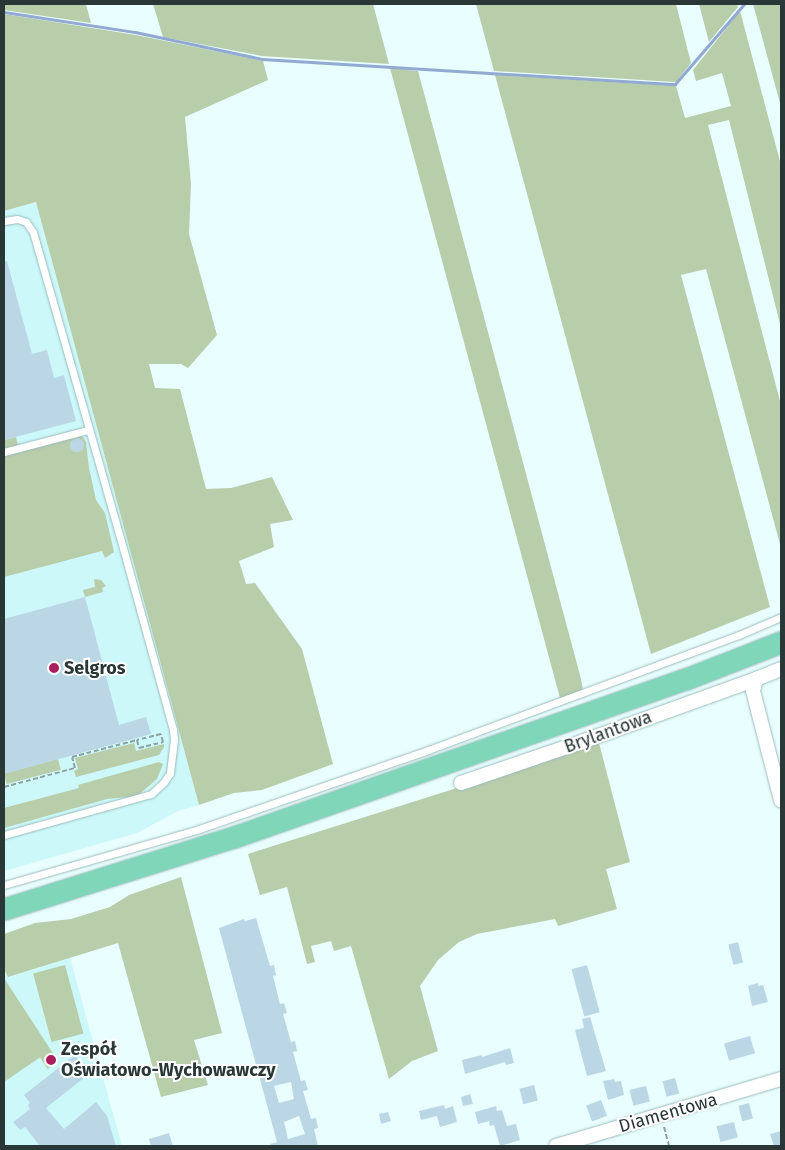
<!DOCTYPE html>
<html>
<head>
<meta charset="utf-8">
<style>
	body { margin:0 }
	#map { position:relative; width:785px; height:1150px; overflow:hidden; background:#e9fefe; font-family:"Fira Sans",sans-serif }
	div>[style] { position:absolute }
	.built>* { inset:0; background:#ccf8f9 }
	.green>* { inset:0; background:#b8cdaa; transform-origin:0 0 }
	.stream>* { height:3px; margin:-1.5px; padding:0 1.5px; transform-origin:1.5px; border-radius:1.5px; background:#92a9d2 }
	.building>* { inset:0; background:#bbd7e5; transform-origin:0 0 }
	.round { border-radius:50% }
	.path>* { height:2px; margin-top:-1px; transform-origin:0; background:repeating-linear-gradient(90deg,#91a2a2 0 5px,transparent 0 7.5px) }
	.roads { filter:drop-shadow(0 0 1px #9abbbb) drop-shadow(0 0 1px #9abbbb) }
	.service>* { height:7px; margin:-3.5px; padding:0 3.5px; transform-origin:3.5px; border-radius:3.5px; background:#fff }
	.minor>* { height:14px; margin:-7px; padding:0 7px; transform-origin:7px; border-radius:7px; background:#fff }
	.primary>* { height:21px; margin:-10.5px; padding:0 10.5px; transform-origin:10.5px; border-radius:10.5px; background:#7fd6b9 }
	.dots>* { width:14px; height:14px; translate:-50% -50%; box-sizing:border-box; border:2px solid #fff; border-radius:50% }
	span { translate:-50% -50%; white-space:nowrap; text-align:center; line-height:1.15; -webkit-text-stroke:4px #fff; paint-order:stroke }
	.poi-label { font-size:18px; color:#2a3737; font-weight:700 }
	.left { translate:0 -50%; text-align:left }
	.street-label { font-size:18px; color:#2a3737 }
	.frame { position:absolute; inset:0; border:5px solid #2a3737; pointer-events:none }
</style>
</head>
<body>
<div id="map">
	<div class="built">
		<i style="clip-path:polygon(36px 202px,199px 805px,178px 811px,137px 833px,4px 871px,4px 211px)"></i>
		<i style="clip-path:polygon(70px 958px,122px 1146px,7px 1146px,4px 1142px,4px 969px,9px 977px)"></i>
	</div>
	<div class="green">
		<i style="clip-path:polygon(4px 4px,86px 4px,91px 23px,4px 10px)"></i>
		<i style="clip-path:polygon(153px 4px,373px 4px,389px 64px,262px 56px,163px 37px)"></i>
		<i style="clip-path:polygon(476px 4px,676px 4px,691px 63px,676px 82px,494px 71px)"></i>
		<i style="clip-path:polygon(699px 4px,737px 4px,738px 7px,709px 42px)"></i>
		<i style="clip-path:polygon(753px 4px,781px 4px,781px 106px,780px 103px)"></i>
		<i style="clip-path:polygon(740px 11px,781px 165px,781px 328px,729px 120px,708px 125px,781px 405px,781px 548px,706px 269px,681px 275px,770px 607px,651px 654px,495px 75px,676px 86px,685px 118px,731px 106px,722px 73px,696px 81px,693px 70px)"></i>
		<i style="clip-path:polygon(4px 14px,136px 35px,263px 61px,268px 80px,185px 117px,191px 184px,189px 234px,217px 335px,188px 368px,181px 364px,149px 364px,155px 388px,180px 389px,206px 489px,231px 488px,272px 477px,293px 520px,270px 524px,274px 547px,239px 561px,246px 584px,255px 583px,302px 649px,333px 764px,262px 790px,234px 793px,199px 805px,36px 202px,4px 211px)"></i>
		<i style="clip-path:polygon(390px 68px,418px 71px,581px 679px,583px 690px,560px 698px)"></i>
		<i style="clip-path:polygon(evenodd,76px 436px,83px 437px,86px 442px,89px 468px,96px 500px,105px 513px,114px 552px,105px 558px,102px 551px,4px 577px,4px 456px,76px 436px,75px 439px,83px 443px,82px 450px,77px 452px,73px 451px,70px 446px,71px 442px,75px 439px)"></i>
		<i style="clip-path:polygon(16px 437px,18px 445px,4px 449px,4px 440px)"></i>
		<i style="clip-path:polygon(94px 579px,101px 580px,106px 586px,102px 588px,103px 592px,85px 597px,83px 590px,95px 587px)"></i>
		<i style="clip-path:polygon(134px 743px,136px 751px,164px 744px,164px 747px,159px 755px,76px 777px,74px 771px,78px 769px,75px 758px)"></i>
		<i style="clip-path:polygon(599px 743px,630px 862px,606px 869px,617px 909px,558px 926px,555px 919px,477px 934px,459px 942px,438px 960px,420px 986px,438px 1051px,412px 1061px,389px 1079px,351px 946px,334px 951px,331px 941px,311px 946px,315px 962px,307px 964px,287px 887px,260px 895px,248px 854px)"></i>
		<i style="left:58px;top:759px;width:11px;height:56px;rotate:75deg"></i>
		<i style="clip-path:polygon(159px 762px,163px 764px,157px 779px,137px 796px,107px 799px,4px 828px,4px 808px,79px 788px,78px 785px)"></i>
		<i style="clip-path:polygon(181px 877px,222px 1033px,194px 1040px,208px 1085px,161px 1097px,118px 943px,8px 977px,4px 969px,4px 934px,35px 923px,71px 919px,110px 907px,129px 895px)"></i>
		<i style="left:65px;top:965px;width:71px;height:33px;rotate:75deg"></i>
		<i style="left:4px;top:978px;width:100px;height:13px;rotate:57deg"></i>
		<i style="clip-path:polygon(4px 999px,42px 1056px,4px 1082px)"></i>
	</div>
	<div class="stream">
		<i style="left:4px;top:12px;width:133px;rotate:8.7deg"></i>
		<i style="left:135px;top:32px;width:130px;rotate:12deg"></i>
		<i style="left:262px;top:59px;width:414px;rotate:3.5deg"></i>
		<i style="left:675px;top:84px;width:106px;rotate:-49.2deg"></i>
	</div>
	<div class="building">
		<i style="clip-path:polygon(7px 261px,32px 354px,47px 350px,54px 378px,64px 375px,76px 421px,4px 440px,4px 262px)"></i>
		<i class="round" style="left:70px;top:438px;width:14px;height:14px"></i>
		<i style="clip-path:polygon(85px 597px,119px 725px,146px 717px,151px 734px,4px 774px,4px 619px)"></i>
		<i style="clip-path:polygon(evenodd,256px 918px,270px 966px,274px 965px,276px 975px,273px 976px,280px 1004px,284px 1003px,287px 1013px,283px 1014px,291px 1042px,295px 1041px,297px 1051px,293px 1052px,301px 1081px,305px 1080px,308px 1090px,303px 1091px,311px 1119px,316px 1118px,318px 1128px,314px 1129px,318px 1146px,271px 1146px,270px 1144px,277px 1142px,219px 928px,244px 919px,245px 921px,256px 918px,291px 1082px,294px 1099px,279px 1103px,274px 1086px,291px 1082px,256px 918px,299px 1116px,305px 1134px,288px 1139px,284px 1122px,299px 1116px)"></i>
		<i style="left:738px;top:942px;width:21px;height:10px;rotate:76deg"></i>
		<i style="left:587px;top:965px;width:49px;height:16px;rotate:75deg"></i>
		<i style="clip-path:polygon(758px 983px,758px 986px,763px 985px,768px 1002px,752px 1006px,748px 986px)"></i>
		<i style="clip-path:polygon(590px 1017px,606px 1071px,587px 1076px,575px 1030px,584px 1028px,582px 1019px)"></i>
		<i style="left:750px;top:1036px;width:18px;height:27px;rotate:74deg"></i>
		<i style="clip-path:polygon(510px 1048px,514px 1063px,506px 1065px,505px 1062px,465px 1074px,462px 1060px,482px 1055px,482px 1057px)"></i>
		<i style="clip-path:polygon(75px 1055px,90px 1073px,46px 1108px,64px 1129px,96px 1102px,107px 1116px,116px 1146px,40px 1146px,25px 1127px,20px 1130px,13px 1122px,30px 1109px,28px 1105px,30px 1103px,24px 1095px)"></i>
		<i style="left:675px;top:1078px;width:16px;height:13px;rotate:75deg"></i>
		<i style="clip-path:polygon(614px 1079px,615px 1082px,621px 1081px,624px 1095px,608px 1100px,603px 1081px)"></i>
		<i style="left:534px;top:1085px;width:16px;height:15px;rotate:76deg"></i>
		<i style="left:646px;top:1086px;width:16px;height:17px;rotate:76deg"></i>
		<i style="clip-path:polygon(470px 1094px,473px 1104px,463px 1106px,461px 1097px)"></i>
		<i style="left:601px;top:1100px;width:17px;height:16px;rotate:69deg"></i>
		<i style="left:749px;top:1103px;width:16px;height:11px;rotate:76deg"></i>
		<i style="clip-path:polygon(444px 1105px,445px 1109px,453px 1106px,457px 1122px,440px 1127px,437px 1116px,421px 1120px,419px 1111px)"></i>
		<i style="clip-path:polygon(496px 1106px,497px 1111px,502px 1110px,507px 1126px,516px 1124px,520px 1140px,500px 1146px,494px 1125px,490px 1126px,489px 1121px,478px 1124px,475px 1112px)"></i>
		<i style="clip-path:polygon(388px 1112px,391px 1121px,381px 1124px,379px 1114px)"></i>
		<i style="left:734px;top:1122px;width:16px;height:18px;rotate:76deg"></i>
		<i style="clip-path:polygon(781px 1131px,781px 1146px,774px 1146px,770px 1134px)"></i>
		<i style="clip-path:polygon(169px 1133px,173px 1146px,151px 1146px,149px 1139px)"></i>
	</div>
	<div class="path">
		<i style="left:4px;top:787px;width:73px;rotate:-15deg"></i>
		<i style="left:75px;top:768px;width:11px;rotate:-105deg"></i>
		<i style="left:72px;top:757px;width:67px;rotate:-14.7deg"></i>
		<i style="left:137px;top:740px;width:8px;rotate:76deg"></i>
		<i style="left:139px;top:748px;width:25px;rotate:-14deg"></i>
		<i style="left:163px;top:742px;width:8px;rotate:-104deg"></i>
		<i style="left:161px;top:734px;width:25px;rotate:166deg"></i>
		<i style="left:664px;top:1127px;width:20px;rotate:75deg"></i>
	</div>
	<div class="roads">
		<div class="service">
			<i style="left:4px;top:221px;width:13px;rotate:-9deg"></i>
			<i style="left:17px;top:219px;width:9px;rotate:18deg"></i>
			<i style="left:26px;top:222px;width:12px;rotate:55deg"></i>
			<i style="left:33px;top:232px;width:340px;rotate:74.1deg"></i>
			<i style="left:126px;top:559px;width:177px;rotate:74.6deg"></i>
			<i style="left:173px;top:730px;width:10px;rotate:84deg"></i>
			<i style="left:174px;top:740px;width:33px;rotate:97deg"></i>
			<i style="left:170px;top:773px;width:11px;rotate:124deg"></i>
			<i style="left:164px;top:782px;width:18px;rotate:137deg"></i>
			<i style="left:151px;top:794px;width:153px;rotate:164.4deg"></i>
			<i style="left:4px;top:452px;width:87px;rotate:-14.7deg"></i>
			<i style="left:4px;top:885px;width:203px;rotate:-16deg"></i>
			<i style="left:199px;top:829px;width:242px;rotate:-19deg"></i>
			<i style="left:428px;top:750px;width:332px;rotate:-20.3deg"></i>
			<i style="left:739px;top:635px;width:46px;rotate:-23.2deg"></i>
		</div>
		<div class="minor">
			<i style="left:781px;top:669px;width:27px;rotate:158deg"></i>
			<i style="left:756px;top:679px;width:12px;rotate:104deg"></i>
			<i style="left:753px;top:691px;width:113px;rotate:75.6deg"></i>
			<i style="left:461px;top:783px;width:133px;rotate:-18.8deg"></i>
			<i style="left:587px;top:740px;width:180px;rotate:-19.8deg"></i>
			<i style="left:556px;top:1146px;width:235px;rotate:-16.6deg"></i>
		</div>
		<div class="primary">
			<i style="left:4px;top:909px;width:241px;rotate:-17.4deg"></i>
			<i style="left:234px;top:837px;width:479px;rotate:-19.3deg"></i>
			<i style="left:686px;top:679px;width:102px;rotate:-21.3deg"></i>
		</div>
	</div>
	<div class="dots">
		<i style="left:54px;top:668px;background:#ac1f5e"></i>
		<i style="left:51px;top:1060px;background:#ac1f5e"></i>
	</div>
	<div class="poi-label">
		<span class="left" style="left:64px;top:668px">Selgros</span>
		<span class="left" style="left:61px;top:1060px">Zespół<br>Oświatowo-Wychowawczy</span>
	</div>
	<div class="street-label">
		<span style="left:608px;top:732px;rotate:-20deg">Brylantowa</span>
		<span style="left:668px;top:1113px;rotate:-16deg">Diamentowa</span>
	</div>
	<div class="frame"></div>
</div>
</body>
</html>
